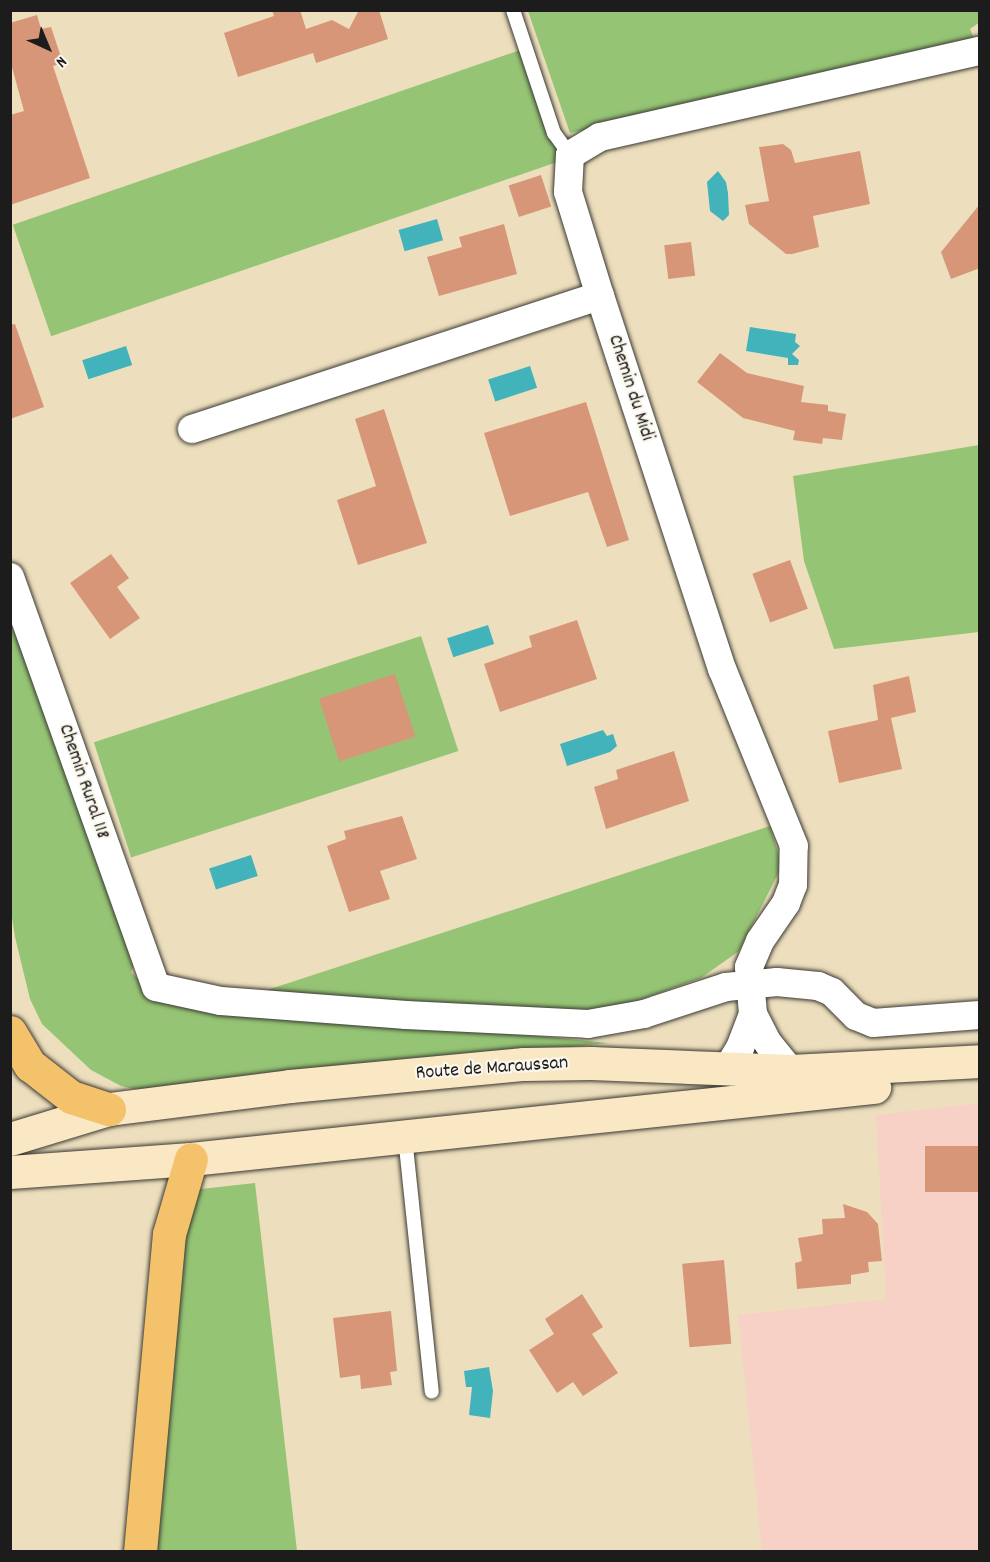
<!DOCTYPE html>
<html>
<head>
<meta charset="utf-8">
<style>
	body { margin:0 }
	#map { position:relative; width:990px; height:1562px; overflow:hidden; background:#eddfbd; font-family:Dekko,sans-serif }
	div>[style] { position:absolute }
	.built>* { inset:0; background:#f7d1c6 }
	.green>* { inset:0; background:#95c574; transform-origin:0 0 }
	.water>* { inset:0; background:#42b2bb; transform-origin:0 0 }
	.building>* { inset:0; background:#d79678; transform-origin:0 0 }
	.roads { filter:drop-shadow(0 0 2px #3b3934) drop-shadow(0 0 2px #3b3934) }
	.lane>* { height:14px; margin:-7px; padding:0 7px; transform-origin:7px; border-radius:7px; background:#fff }
	.street>* { height:28px; margin:-14px; padding:0 14px; transform-origin:14px; border-radius:14px; background:#fff }
	.secondary>* { height:33px; margin:-16.5px; padding:0 16.5px; transform-origin:16.5px; border-radius:16.5px; background:#fae7c3 }
	.highway>* { height:33px; margin:-16.5px; padding:0 16.5px; transform-origin:16.5px; border-radius:16.5px; background:#f3c26a }
	span { translate:-50% -50%; white-space:nowrap; text-align:center; line-height:1.15; -webkit-text-stroke:4.5px #fbf7ec; paint-order:stroke }
	.street-label { font-size:20px; color:#1c1c1c }
	.frame { position:absolute; inset:0; border:12px solid #1c1c1c; pointer-events:none }
	.north { position:absolute; left:18px; top:18px; width:60px; height:60px; -webkit-text-stroke:4px #fbf7ec; paint-order:stroke; rotate:136deg; font-size:16px; font-weight:700; line-height:24px; text-align:center; color:#1c1c1c }
	.north::after { content:''; display:block; margin:auto; width:21px; height:27px; background:#1c1c1c; clip-path:polygon(50% 0,100% 100%,50% 72%,0 100%) }
</style>
</head>
<body>
<div id="map">
	<div class="built">
		<i style="clip-path:polygon(979px 1103px,979px 1551px,762px 1551px,738px 1315px,886px 1299px,876px 1115px)"></i>
	</div>
	<div class="green">
		<i style="clip-path:polygon(979px 10px,980px 22px,970px 29px,977px 46px,570px 133px,528px 11px)"></i>
		<i style="left:529px;top:47px;width:118px;height:546px;rotate:71deg"></i>
		<i style="clip-path:polygon(979px 445px,979px 632px,834px 649px,804px 561px,793px 476px)"></i>
		<i style="clip-path:polygon(10px 601px,136px 960px,131px 972px,157px 998px,608px 1043px,143px 1091px,121px 1086px,91px 1070px,42px 1024px,30px 999px,15px 937px,10px 905px)"></i>
		<i style="left:421px;top:636px;width:121px;height:344px;rotate:72deg"></i>
		<i style="clip-path:polygon(770px 826px,782px 866px,739px 951px,701px 978px,639px 1000px,602px 1010px,466px 1010px,249px 996px)"></i>
		<i style="clip-path:polygon(255px 1183px,297px 1551px,152px 1552px,183px 1223px,192px 1190px)"></i>
	</div>
	<div class="water">
		<i style="clip-path:polygon(718px 171px,726px 182px,728px 193px,729px 215px,723px 221px,710px 211px,707px 182px)"></i>
		<i style="left:437px;top:219px;width:22px;height:40px;rotate:74deg"></i>
		<i style="clip-path:polygon(750px 327px,796px 334px,795px 342px,800px 346px,792px 354px,799px 360px,798px 365px,788px 365px,788px 358px,746px 351px)"></i>
		<i style="left:126px;top:346px;width:20px;height:46px;rotate:72deg"></i>
		<i style="left:530px;top:366px;width:23px;height:44px;rotate:72deg"></i>
		<i style="left:488px;top:625px;width:20px;height:43px;rotate:72deg"></i>
		<i style="clip-path:polygon(603px 730px,607px 736px,613px 734px,617px 746px,610px 752px,567px 766px,560px 744px)"></i>
		<i style="left:251px;top:855px;width:22px;height:44px;rotate:72deg"></i>
		<i style="clip-path:polygon(489px 1367px,493px 1391px,490px 1418px,469px 1415px,472px 1387px,466px 1387px,464px 1371px)"></i>
	</div>
	<div class="building">
		<i style="clip-path:polygon(272px 10px,300px 10px,306px 29px,332px 20px,349px 29px,359px 10px,379px 10px,388px 39px,316px 63px,313px 53px,238px 77px,224px 33px,274px 16px)"></i>
		<i style="clip-path:polygon(37px 15px,41px 29px,51px 27px,63px 63px,53px 66px,90px 178px,10px 205px,10px 115px,24px 111px,10px 60px,10px 23px)"></i>
		<i style="clip-path:polygon(783px 144px,791px 150px,795px 163px,860px 151px,870px 204px,813px 216px,819px 247px,792px 254px,786px 254px,749px 224px,745px 205px,769px 201px,759px 147px)"></i>
		<i style="left:541px;top:175px;width:33px;height:34px;rotate:72deg"></i>
		<i style="clip-path:polygon(980px 204px,980px 268px,951px 279px,941px 252px)"></i>
		<i style="clip-path:polygon(504px 224px,517px 274px,439px 296px,427px 257px,462px 247px,459px 237px)"></i>
		<i style="left:691px;top:242px;width:34px;height:27px;rotate:83deg"></i>
		<i style="clip-path:polygon(15px 324px,44px 407px,10px 419px,10px 325px)"></i>
		<i style="clip-path:polygon(720px 353px,747px 373px,804px 386px,801px 402px,828px 405px,828px 411px,846px 414px,842px 440px,823px 438px,822px 444px,793px 440px,795px 431px,743px 418px,697px 382px)"></i>
		<i style="clip-path:polygon(586px 402px,629px 540px,607px 547px,588px 492px,510px 516px,484px 433px)"></i>
		<i style="clip-path:polygon(384px 409px,427px 543px,358px 565px,337px 500px,376px 486px,355px 419px)"></i>
		<i style="clip-path:polygon(111px 554px,129px 578px,117px 587px,140px 618px,110px 639px,70px 583px)"></i>
		<i style="left:790px;top:560px;width:52px;height:40px;rotate:70deg"></i>
		<i style="clip-path:polygon(577px 620px,597px 679px,500px 712px,484px 664px,532px 647px,529px 636px)"></i>
		<i style="left:395px;top:674px;width:66px;height:80px;rotate:72deg"></i>
		<i style="clip-path:polygon(909px 676px,916px 712px,891px 718px,902px 769px,839px 783px,828px 731px,878px 720px,873px 685px)"></i>
		<i style="clip-path:polygon(674px 751px,689px 801px,606px 829px,594px 787px,618px 779px,616px 770px)"></i>
		<i style="clip-path:polygon(402px 816px,417px 859px,380px 871px,390px 899px,349px 912px,327px 846px,346px 839px,344px 831px)"></i>
		<i style="left:980px;top:1146px;width:46px;height:55px;rotate:90deg"></i>
		<i style="clip-path:polygon(843px 1204px,867px 1212px,878px 1224px,882px 1261px,868px 1262px,869px 1272px,851px 1275px,851px 1284px,797px 1289px,795px 1263px,802px 1261px,798px 1238px,823px 1234px,822px 1219px,845px 1218px)"></i>
		<i style="left:724px;top:1260px;width:84px;height:42px;rotate:85deg"></i>
		<i style="clip-path:polygon(582px 1294px,603px 1327px,592px 1334px,618px 1373px,583px 1396px,573px 1382px,557px 1393px,529px 1350px,554px 1334px,545px 1319px)"></i>
		<i style="clip-path:polygon(391px 1311px,397px 1371px,390px 1372px,392px 1385px,361px 1389px,360px 1375px,340px 1378px,333px 1318px)"></i>
	</div>
	<div class="roads">
		<div class="lane">
			<i style="left:513px;top:10px;width:130px;rotate:71.6deg"></i>
			<i style="left:554px;top:133px;width:27px;rotate:54deg"></i>
			<i style="left:405px;top:1137px;width:256px;rotate:84deg"></i>
		</div>
		<div class="street">
			<i style="left:192px;top:429px;width:429px;rotate:-18.1deg"></i>
			<i style="left:10px;top:577px;width:435px;rotate:70.4deg"></i>
			<i style="left:156px;top:987px;width:66px;rotate:12.2deg"></i>
			<i style="left:221px;top:1001px;width:186px;rotate:4.3deg"></i>
			<i style="left:406px;top:1015px;width:182px;rotate:2.8deg"></i>
			<i style="left:588px;top:1024px;width:57px;rotate:-10.1deg"></i>
			<i style="left:644px;top:1014px;width:86px;rotate:-18.2deg"></i>
			<i style="left:726px;top:987px;width:51px;rotate:-5.6deg"></i>
			<i style="left:777px;top:982px;width:41px;rotate:5.6deg"></i>
			<i style="left:818px;top:986px;width:15px;rotate:23deg"></i>
			<i style="left:832px;top:992px;width:34px;rotate:45deg"></i>
			<i style="left:856px;top:1016px;width:18px;rotate:22deg"></i>
			<i style="left:873px;top:1023px;width:107px;rotate:-4.3deg"></i>
			<i style="left:753px;top:1014px;width:47px;rotate:-94.9deg"></i>
			<i style="left:749px;top:967px;width:28px;rotate:-67deg"></i>
			<i style="left:760px;top:941px;width:46px;rotate:-55.6deg"></i>
			<i style="left:786px;top:903px;width:19px;rotate:-69deg"></i>
			<i style="left:793px;top:885px;width:39px;rotate:-89deg"></i>
			<i style="left:794px;top:846px;width:191px;rotate:-112.1deg"></i>
			<i style="left:722px;top:669px;width:392px;rotate:-108.1deg"></i>
			<i style="left:600px;top:296px;width:109px;rotate:-107.1deg"></i>
			<i style="left:568px;top:192px;width:37px;rotate:-87deg"></i>
			<i style="left:570px;top:155px;width:35px;rotate:-31deg"></i>
			<i style="left:600px;top:137px;width:390px;rotate:-12.8deg"></i>
			<i style="left:726px;top:1071px;width:27px;rotate:-59deg"></i>
			<i style="left:740px;top:1048px;width:36px;rotate:-69deg"></i>
			<i style="left:753px;top:1014px;width:33px;rotate:63deg"></i>
			<i style="left:768px;top:1043px;width:36px;rotate:51deg"></i>
		</div>
		<div class="secondary">
			<i style="left:10px;top:1139px;width:103px;rotate:-16.9deg"></i>
			<i style="left:109px;top:1109px;width:182px;rotate:-7.2deg"></i>
			<i style="left:290px;top:1086px;width:235px;rotate:-5.4deg"></i>
			<i style="left:524px;top:1064px;width:67px;rotate:-0.9deg"></i>
			<i style="left:591px;top:1063px;width:200px;rotate:2.3deg"></i>
			<i style="left:791px;top:1071px;width:189px;rotate:-3deg"></i>
			<i style="left:10px;top:1172px;width:181px;rotate:-4.1deg"></i>
			<i style="left:191px;top:1159px;width:687px;rotate:-6.02deg"></i>
		</div>
		<div class="highway">
			<i style="left:10px;top:1032px;width:39px;rotate:59deg"></i>
			<i style="left:30px;top:1065px;width:52px;rotate:38deg"></i>
			<i style="left:71px;top:1097px;width:40px;rotate:18deg"></i>
			<i style="left:140px;top:1552px;width:319px;rotate:-84.8deg"></i>
			<i style="left:169px;top:1234px;width:78px;rotate:-73.7deg"></i>
		</div>
	</div>
	<div class="street-label">
		<span style="left:630px;top:388px;rotate:72deg">Chemin du Midi</span>
		<span style="left:83px;top:782px;rotate:71deg">Chemin Rural 118</span>
		<span style="left:492px;top:1069px;rotate:-4deg">Route de Maraussan</span>
	</div>
	<div class="frame"></div>
	<div class="north">N</div>
</div>
</body>
</html>
